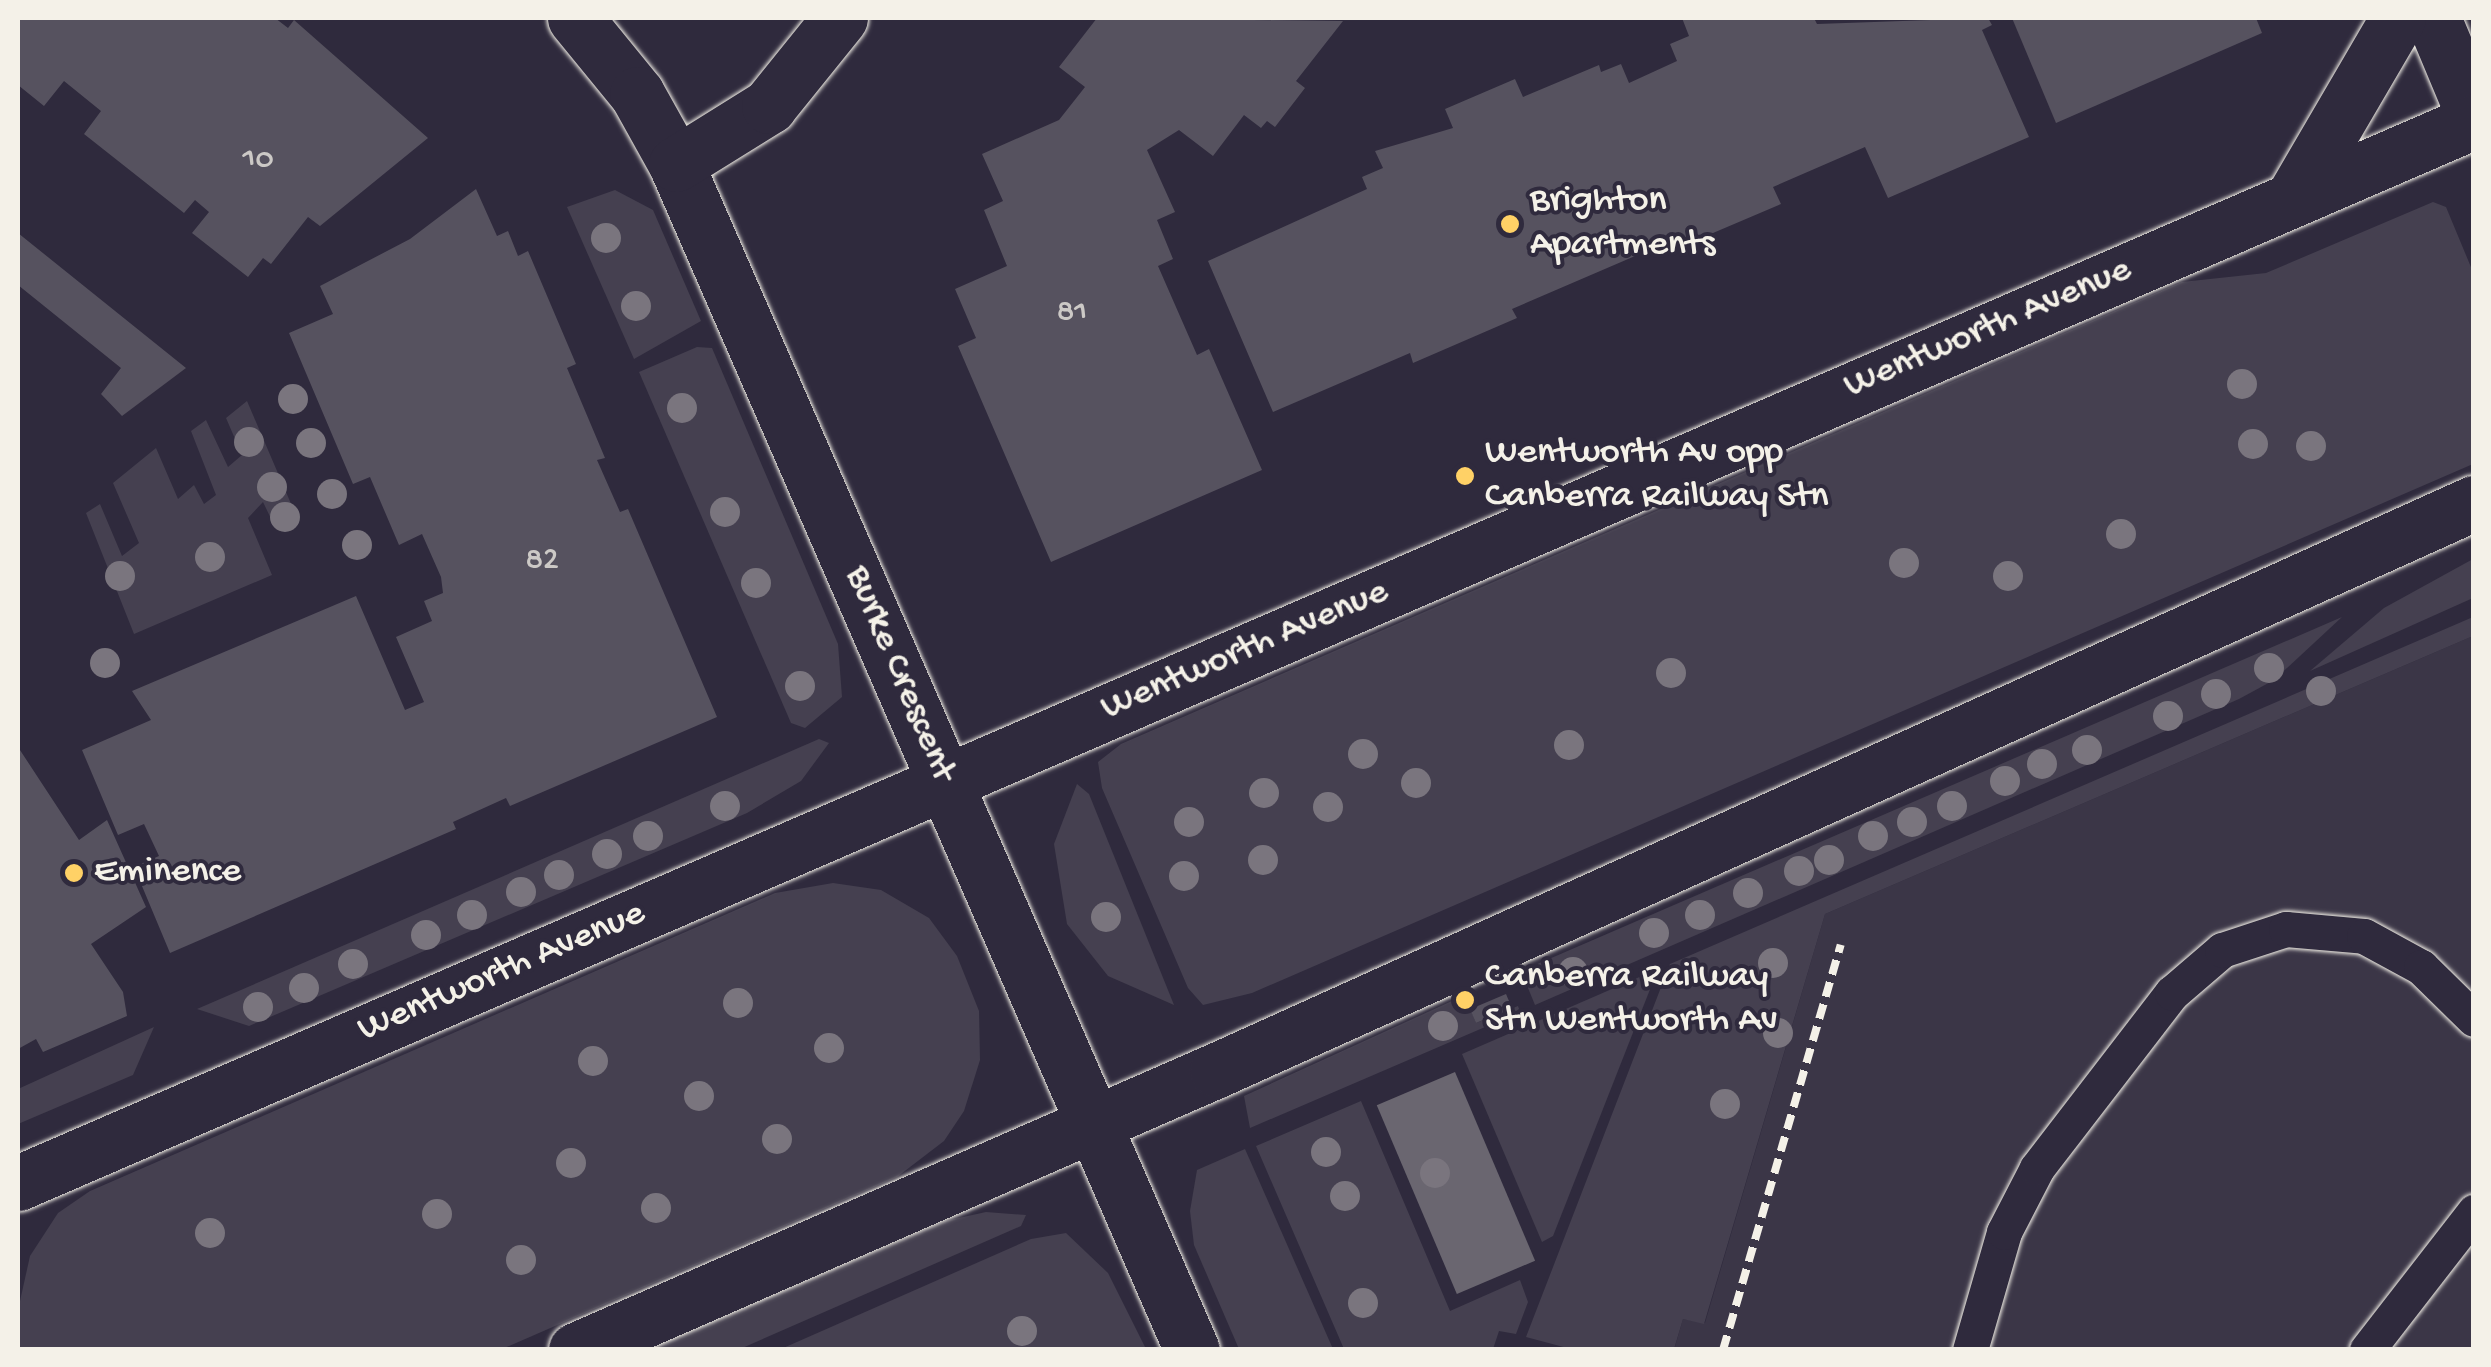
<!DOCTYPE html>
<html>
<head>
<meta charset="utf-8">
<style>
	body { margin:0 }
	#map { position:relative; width:2491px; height:1367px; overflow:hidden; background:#2f2a3d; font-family:"Gochi Hand",sans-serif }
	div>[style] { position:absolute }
	.built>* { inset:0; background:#3b3647 }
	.green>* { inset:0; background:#454050 }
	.water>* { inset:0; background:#6a6670; transform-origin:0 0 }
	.building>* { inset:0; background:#56525f; transform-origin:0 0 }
	.roads { filter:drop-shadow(0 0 2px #f4f1e8) drop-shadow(0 0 2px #f4f1e8) }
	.service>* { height:35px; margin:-17.5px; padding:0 17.5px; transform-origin:17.5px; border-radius:17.5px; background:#2f2a3d }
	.minor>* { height:55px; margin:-27.5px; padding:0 27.5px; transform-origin:27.5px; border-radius:27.5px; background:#2f2a3d }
	.secondary>* { height:55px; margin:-27.5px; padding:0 27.5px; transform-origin:27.5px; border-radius:27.5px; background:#2f2a3d }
	.rail>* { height:8px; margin-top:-4px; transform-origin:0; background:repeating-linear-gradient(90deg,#f4f1e8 0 15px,transparent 0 23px) }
	.trees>* { width:30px; height:30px; margin:-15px; border-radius:50%; background:#7a757e }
	.dots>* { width:28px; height:28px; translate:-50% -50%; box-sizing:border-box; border:5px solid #2f2a3d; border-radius:50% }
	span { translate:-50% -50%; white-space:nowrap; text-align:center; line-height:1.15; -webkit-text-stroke:8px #2f2a3d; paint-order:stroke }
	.number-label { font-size:32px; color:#ccc9c6 }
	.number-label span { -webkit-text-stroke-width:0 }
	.poi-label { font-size:38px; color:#f4f1e8 }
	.left { translate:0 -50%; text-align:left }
	.street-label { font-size:38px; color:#f4f1e8 }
	.frame { position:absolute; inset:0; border:20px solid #f4f1e8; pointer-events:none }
</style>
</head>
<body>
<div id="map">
	<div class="built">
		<i style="clip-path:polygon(2473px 636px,2473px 1349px,1674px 1350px,1683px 1319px,1705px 1323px,1825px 914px)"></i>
	</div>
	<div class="green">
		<i style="clip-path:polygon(615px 190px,653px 210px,701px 321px,634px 359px,567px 207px)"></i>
		<i style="clip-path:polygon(2433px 202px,2446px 207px,2473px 272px,2473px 464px,1252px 993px,1203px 1005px,1188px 988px,1102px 788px,1098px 762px,1121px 744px,2182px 282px,2266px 273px)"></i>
		<i style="clip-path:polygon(697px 347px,712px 348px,838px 644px,842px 697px,805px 728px,791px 723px,639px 372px)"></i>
		<i style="clip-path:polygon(247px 401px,298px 520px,276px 529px,263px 502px,248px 518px,272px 575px,134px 634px,86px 513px,100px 504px,122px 556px,139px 543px,113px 483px,156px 448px,178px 499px,194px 485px,204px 504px,216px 495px,191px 431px,206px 420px,228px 467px,242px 455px,226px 418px)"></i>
		<i style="clip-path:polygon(2473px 559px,2473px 598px,2310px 671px,2384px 608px)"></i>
		<i style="clip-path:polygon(2342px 617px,2274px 680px,2239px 699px,1535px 1005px,1521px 971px)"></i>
		<i style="clip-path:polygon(2473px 617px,2473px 636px,1825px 914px,1704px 1324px,1683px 1319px,1674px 1349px,1571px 1349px,1526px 1337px,1670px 964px)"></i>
		<i style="clip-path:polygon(819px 739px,829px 743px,801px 781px,747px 813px,249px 1026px,197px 1009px)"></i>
		<i style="clip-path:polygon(1077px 784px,1089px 794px,1174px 1005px,1108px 976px,1067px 924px,1054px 844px)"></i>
		<i style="clip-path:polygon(833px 883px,881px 890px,929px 918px,957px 956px,979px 1011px,980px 1060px,964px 1111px,944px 1141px,897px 1177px,502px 1349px,20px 1349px,18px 1310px,30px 1256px,58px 1213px,90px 1191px,775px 893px)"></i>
		<i style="clip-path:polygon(1658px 969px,1553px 1236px,1542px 1242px,1462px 1054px)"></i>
		<i style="clip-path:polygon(1465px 995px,1476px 1023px,1518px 1006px,1520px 1012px,1250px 1128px,1244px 1096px)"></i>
		<i style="clip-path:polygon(154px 1027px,133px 1075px,18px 1124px,18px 1089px)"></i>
		<i style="clip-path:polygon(1361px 1101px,1450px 1311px,1520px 1280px,1528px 1302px,1516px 1334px,1499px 1331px,1493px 1349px,1344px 1349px,1256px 1146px)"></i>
		<i style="clip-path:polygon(1245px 1149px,1333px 1349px,1239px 1349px,1194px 1245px,1190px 1211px,1197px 1170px)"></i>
		<i style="clip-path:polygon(986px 1212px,1026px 1215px,1021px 1226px,740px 1349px,649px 1349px,945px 1221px)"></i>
		<i style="clip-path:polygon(1066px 1233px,1108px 1273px,1146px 1349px,781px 1349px,1031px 1239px)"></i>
	</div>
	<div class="water">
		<i style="left:1455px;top:1072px;width:205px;height:85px;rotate:67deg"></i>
	</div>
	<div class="building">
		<i style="clip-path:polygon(18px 18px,275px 18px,288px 28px,294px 20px,428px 138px,320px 226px,308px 217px,271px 264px,263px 258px,248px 277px,192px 233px,209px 212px,195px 200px,184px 213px,84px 134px,101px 111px,64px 81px,44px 106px,18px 85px)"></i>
		<i style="clip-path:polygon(1097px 18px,1343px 21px,1296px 81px,1305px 88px,1275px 127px,1267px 121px,1261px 128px,1244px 115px,1213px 156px,1179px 130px,1147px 150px,1175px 212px,1157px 220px,1173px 259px,1158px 266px,1197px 355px,1209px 349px,1262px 470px,1051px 562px,958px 346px,976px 338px,955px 289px,1007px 266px,984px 210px,1003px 201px,982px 154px,1059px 120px,1085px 87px,1059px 67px)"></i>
		<i style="clip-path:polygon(1682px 18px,1814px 18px,1817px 24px,1988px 18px,1992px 25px,1982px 30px,2029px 137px,1888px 198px,1865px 147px,1773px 187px,1781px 204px,1666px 253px,1663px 244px,1512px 309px,1517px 318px,1413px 363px,1410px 353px,1273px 412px,1208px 261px,1367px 189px,1362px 177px,1383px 168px,1375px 151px,1453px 128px,1445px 109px,1515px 79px,1523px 97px,1599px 65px,1601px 72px,1621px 64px,1629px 83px,1677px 61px,1670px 44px,1689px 36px)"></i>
		<i style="clip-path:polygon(2012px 18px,2256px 18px,2262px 33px,2056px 123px)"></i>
		<i style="clip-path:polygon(476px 189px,497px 236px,508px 231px,518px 256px,528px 251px,576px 364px,567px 368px,605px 458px,597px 460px,620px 512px,628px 509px,717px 717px,510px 806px,506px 798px,453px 822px,456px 829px,170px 953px,134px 867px,159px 856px,144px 824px,118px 835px,82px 750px,151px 720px,132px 691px,356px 596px,405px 710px,424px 702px,396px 637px,432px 621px,424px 601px,443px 593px,441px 577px,422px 534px,399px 545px,370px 477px,353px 484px,289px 333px,333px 314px,320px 286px,410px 239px)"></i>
		<i style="clip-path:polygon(18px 233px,186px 368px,122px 416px,101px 394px,121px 368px,18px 285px)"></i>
		<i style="clip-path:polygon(18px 747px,79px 840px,107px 820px,146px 907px,91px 944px,123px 992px,127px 1016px,43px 1052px,36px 1039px,18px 1049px)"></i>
		<i style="left:1506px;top:994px;width:15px;height:39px;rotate:67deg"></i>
	</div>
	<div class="roads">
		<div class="service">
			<i style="left:1970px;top:1350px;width:123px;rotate:-73.9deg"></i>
			<i style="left:2004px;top:1232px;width:72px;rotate:-62.7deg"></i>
			<i style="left:2037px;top:1168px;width:221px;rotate:-52.4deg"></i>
			<i style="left:2172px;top:993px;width:66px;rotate:-40.7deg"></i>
			<i style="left:2222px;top:950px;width:67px;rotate:-18.2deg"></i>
			<i style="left:2286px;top:929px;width:78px;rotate:5.1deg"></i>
			<i style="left:2364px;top:936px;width:65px;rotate:28.5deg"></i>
			<i style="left:2421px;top:967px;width:74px;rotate:44.5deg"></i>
			<i style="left:2367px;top:1350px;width:175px;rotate:-52.2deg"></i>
		</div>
		<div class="minor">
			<i style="left:575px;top:18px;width:98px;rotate:50.8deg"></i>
			<i style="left:637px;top:94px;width:80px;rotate:60.9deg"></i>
			<i style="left:676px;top:164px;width:1293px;rotate:66.49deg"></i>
			<i style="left:2433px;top:18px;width:106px;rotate:67.3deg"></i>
			<i style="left:676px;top:164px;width:110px;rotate:-31.9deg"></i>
			<i style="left:769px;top:106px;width:113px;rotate:-51.1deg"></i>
			<i style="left:2294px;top:196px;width:206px;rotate:-59.7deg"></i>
		</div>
		<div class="secondary">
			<i style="left:18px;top:1183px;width:2676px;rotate:-23.38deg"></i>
			<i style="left:576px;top:1350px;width:699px;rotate:-23.6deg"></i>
			<i style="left:1217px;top:1070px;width:1379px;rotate:-24.28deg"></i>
		</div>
	</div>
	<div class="rail">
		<i style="left:1723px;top:1350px;width:422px;rotate:-73.8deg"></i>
	</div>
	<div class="trees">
		<i style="left:606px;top:238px"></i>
		<i style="left:636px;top:306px"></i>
		<i style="left:2242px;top:384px"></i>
		<i style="left:293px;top:399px"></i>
		<i style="left:682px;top:408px"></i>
		<i style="left:249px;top:442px"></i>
		<i style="left:311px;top:443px"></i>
		<i style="left:2253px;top:444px"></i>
		<i style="left:2311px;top:446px"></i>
		<i style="left:272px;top:487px"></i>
		<i style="left:332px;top:494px"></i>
		<i style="left:725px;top:512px"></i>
		<i style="left:285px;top:517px"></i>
		<i style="left:2121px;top:534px"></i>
		<i style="left:357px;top:545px"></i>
		<i style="left:210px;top:557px"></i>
		<i style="left:1904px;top:563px"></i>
		<i style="left:120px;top:576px"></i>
		<i style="left:2008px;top:576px"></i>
		<i style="left:756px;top:583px"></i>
		<i style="left:105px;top:663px"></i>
		<i style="left:2269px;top:668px"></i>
		<i style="left:1671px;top:673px"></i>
		<i style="left:800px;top:686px"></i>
		<i style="left:2321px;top:691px"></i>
		<i style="left:2216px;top:694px"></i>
		<i style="left:2168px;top:716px"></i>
		<i style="left:1569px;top:745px"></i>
		<i style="left:2087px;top:750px"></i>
		<i style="left:1363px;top:754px"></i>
		<i style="left:2042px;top:764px"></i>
		<i style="left:2005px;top:781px"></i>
		<i style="left:1416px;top:783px"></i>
		<i style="left:1264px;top:793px"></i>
		<i style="left:725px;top:806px"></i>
		<i style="left:1952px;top:806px"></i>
		<i style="left:1328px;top:807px"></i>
		<i style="left:1189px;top:822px"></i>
		<i style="left:1912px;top:822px"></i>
		<i style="left:648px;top:836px"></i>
		<i style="left:1873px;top:836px"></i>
		<i style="left:607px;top:854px"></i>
		<i style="left:1263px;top:860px"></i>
		<i style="left:1829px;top:860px"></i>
		<i style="left:1799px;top:871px"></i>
		<i style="left:559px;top:875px"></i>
		<i style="left:1184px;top:876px"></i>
		<i style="left:521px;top:892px"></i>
		<i style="left:1748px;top:893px"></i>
		<i style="left:472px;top:915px"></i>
		<i style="left:1700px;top:915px"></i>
		<i style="left:1106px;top:917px"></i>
		<i style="left:1654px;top:933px"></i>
		<i style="left:426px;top:935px"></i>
		<i style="left:1773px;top:963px"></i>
		<i style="left:353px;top:964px"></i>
		<i style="left:1573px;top:972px"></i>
		<i style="left:304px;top:988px"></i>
		<i style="left:738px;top:1003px"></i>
		<i style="left:258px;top:1007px"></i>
		<i style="left:1443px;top:1026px"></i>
		<i style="left:1778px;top:1033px"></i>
		<i style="left:829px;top:1048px"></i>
		<i style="left:593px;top:1061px"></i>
		<i style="left:699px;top:1096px"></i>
		<i style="left:1725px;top:1104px"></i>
		<i style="left:777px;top:1139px"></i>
		<i style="left:1326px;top:1152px"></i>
		<i style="left:571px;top:1163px"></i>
		<i style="left:1435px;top:1173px"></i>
		<i style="left:1345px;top:1196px"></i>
		<i style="left:656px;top:1208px"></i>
		<i style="left:437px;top:1214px"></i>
		<i style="left:210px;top:1233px"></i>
		<i style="left:521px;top:1260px"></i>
		<i style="left:1363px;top:1303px"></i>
		<i style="left:1022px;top:1331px"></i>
	</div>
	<div class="dots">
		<i style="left:1510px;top:224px;background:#ffd166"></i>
		<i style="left:1465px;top:476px;background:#ffd166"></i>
		<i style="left:74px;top:873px;background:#ffd166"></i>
		<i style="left:1465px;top:1000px;background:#ffd166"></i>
	</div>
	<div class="number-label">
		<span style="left:258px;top:160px">10</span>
		<span style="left:1072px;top:313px">81</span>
		<span style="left:542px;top:561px">82</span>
	</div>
	<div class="poi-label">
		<span class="left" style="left:1530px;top:224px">Brighton<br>Apartments</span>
		<span class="left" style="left:1485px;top:476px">Wentworth Av opp<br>Canberra Railway Stn</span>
		<span class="left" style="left:94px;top:873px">Eminence</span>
		<span class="left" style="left:1485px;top:1000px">Canberra Railway<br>Stn Wentworth Av</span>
	</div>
	<div class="street-label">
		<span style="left:1988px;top:329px;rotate:-23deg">Wentworth Avenue</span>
		<span style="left:1245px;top:651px;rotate:-23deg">Wentworth Avenue</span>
		<span style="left:899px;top:674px;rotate:67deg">Burke Crescent</span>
		<span style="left:502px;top:973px;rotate:-23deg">Wentworth Avenue</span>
	</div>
	<div class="frame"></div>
</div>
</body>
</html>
